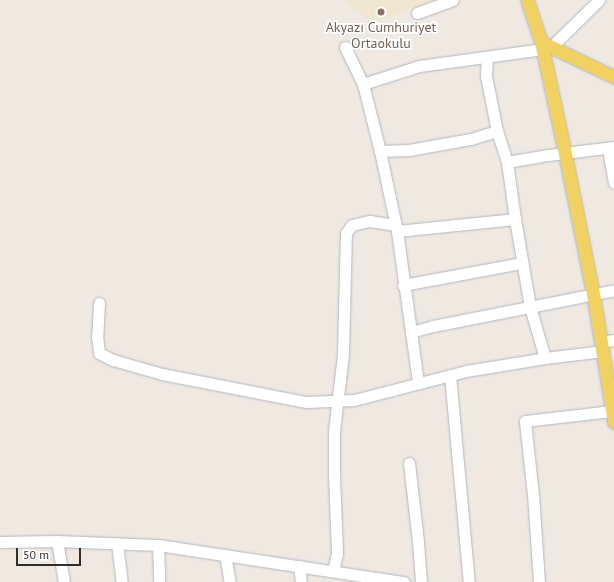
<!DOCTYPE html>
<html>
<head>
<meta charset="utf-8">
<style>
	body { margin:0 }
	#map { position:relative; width:614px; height:582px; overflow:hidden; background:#efe9e1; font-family:"PT Sans",sans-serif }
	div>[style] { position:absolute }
	.education>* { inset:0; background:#f0e6d1 }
	.roads { filter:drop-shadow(0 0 1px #b4b7c1) drop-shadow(0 0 1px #b4b7c1) }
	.minor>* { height:11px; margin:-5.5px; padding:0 5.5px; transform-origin:5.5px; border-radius:5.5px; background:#fff }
	.major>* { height:13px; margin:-6.5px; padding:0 6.5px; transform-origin:6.5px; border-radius:6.5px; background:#f2d163 }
	.dots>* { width:11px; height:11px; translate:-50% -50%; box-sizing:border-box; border:2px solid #fff; border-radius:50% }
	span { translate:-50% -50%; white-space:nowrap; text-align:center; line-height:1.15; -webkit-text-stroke:3.5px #fff; paint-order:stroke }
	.education-label { font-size:14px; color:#785e54 }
	.scale { position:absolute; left:16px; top:548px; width:65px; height:18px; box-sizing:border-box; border:2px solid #2e2e2e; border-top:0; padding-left:5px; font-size:12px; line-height:14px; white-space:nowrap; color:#2e2e2e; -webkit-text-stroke:3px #fff; paint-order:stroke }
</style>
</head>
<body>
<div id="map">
	<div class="education">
		<i style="clip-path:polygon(345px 0,433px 0,372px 23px)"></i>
	</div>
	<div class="roads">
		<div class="minor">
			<i style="left:417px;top:13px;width:38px;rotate:-20deg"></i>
			<i style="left:345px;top:47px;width:41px;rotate:64.1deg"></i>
			<i style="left:363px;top:84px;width:69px;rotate:75.8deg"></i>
			<i style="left:380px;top:151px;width:82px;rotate:78deg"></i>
			<i style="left:397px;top:231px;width:152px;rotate:82.1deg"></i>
			<i style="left:551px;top:47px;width:67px;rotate:-44.4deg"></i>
			<i style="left:487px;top:57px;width:19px;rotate:93deg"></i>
			<i style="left:486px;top:76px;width:56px;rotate:78.7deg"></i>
			<i style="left:497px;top:131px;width:33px;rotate:72deg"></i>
			<i style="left:507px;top:162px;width:58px;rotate:82deg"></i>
			<i style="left:515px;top:219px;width:89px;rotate:80.3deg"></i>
			<i style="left:530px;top:307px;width:53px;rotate:73.6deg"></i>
			<i style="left:363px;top:84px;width:59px;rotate:-17.8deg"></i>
			<i style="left:419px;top:66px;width:125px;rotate:-7.8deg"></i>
			<i style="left:608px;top:149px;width:34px;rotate:80deg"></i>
			<i style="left:380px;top:151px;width:29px;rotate:-2deg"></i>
			<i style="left:409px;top:150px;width:63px;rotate:-10.1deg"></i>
			<i style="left:471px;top:139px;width:27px;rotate:-17deg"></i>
			<i style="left:507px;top:162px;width:42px;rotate:-9.7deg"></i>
			<i style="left:548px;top:155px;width:66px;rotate:-6.9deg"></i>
			<i style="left:397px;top:231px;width:119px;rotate:-5.8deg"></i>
			<i style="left:403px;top:285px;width:121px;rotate:-10.5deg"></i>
			<i style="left:99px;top:303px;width:33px;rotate:93deg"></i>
			<i style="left:97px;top:336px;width:17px;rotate:83deg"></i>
			<i style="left:99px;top:353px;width:16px;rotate:27deg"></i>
			<i style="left:113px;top:360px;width:51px;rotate:15.9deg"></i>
			<i style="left:162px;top:374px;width:147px;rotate:11deg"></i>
			<i style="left:306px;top:402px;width:48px;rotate:-2.4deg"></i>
			<i style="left:354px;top:400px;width:116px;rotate:-14.5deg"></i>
			<i style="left:466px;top:371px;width:80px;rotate:-9.3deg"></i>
			<i style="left:545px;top:358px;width:58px;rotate:-6.9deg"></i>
			<i style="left:411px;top:332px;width:23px;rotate:-15deg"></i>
			<i style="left:433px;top:326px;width:185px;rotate:-11.2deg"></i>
			<i style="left:601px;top:342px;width:13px;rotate:-9deg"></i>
			<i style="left:450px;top:375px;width:208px;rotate:84.8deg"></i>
			<i style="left:409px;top:463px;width:80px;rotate:83.5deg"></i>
			<i style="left:418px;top:542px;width:40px;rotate:85.7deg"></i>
			<i style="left:57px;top:541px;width:42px;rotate:80.3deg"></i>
			<i style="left:0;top:542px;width:57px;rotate:-1deg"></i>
			<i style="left:57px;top:541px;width:101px;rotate:2.3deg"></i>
			<i style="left:158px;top:545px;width:249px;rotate:8.6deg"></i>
			<i style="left:117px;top:543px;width:39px;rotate:83deg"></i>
			<i style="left:158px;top:545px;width:37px;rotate:88deg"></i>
			<i style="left:225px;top:555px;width:27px;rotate:80deg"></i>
			<i style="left:299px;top:566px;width:16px;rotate:83deg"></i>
			<i style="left:333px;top:571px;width:18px;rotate:-77deg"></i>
			<i style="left:337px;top:553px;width:79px;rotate:-92.2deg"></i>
			<i style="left:334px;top:474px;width:43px;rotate:-90deg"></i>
			<i style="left:334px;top:431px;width:78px;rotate:-83.3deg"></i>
			<i style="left:343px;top:354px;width:121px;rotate:-88.6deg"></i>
			<i style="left:346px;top:233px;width:10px;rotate:-53deg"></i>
			<i style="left:352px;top:225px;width:18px;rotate:-13deg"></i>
			<i style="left:370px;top:221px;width:26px;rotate:9deg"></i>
			<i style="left:539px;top:582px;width:87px;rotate:-93.9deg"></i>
			<i style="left:533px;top:495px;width:74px;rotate:-96.2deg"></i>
			<i style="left:525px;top:421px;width:88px;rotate:-6.6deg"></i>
		</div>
		<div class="major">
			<i style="left:527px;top:0;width:44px;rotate:71.6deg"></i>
			<i style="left:541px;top:42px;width:115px;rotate:77.9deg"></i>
			<i style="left:565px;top:154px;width:143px;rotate:78.7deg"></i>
			<i style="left:593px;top:294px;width:130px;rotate:80.7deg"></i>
			<i style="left:541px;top:42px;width:81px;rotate:25.6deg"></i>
		</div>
	</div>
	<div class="dots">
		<i style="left:381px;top:12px;background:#8d6e63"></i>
	</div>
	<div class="education-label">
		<span style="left:381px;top:35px">Akyazı Cumhuriyet<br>Ortaokulu</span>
	</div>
	<div class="scale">50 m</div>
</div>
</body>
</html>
